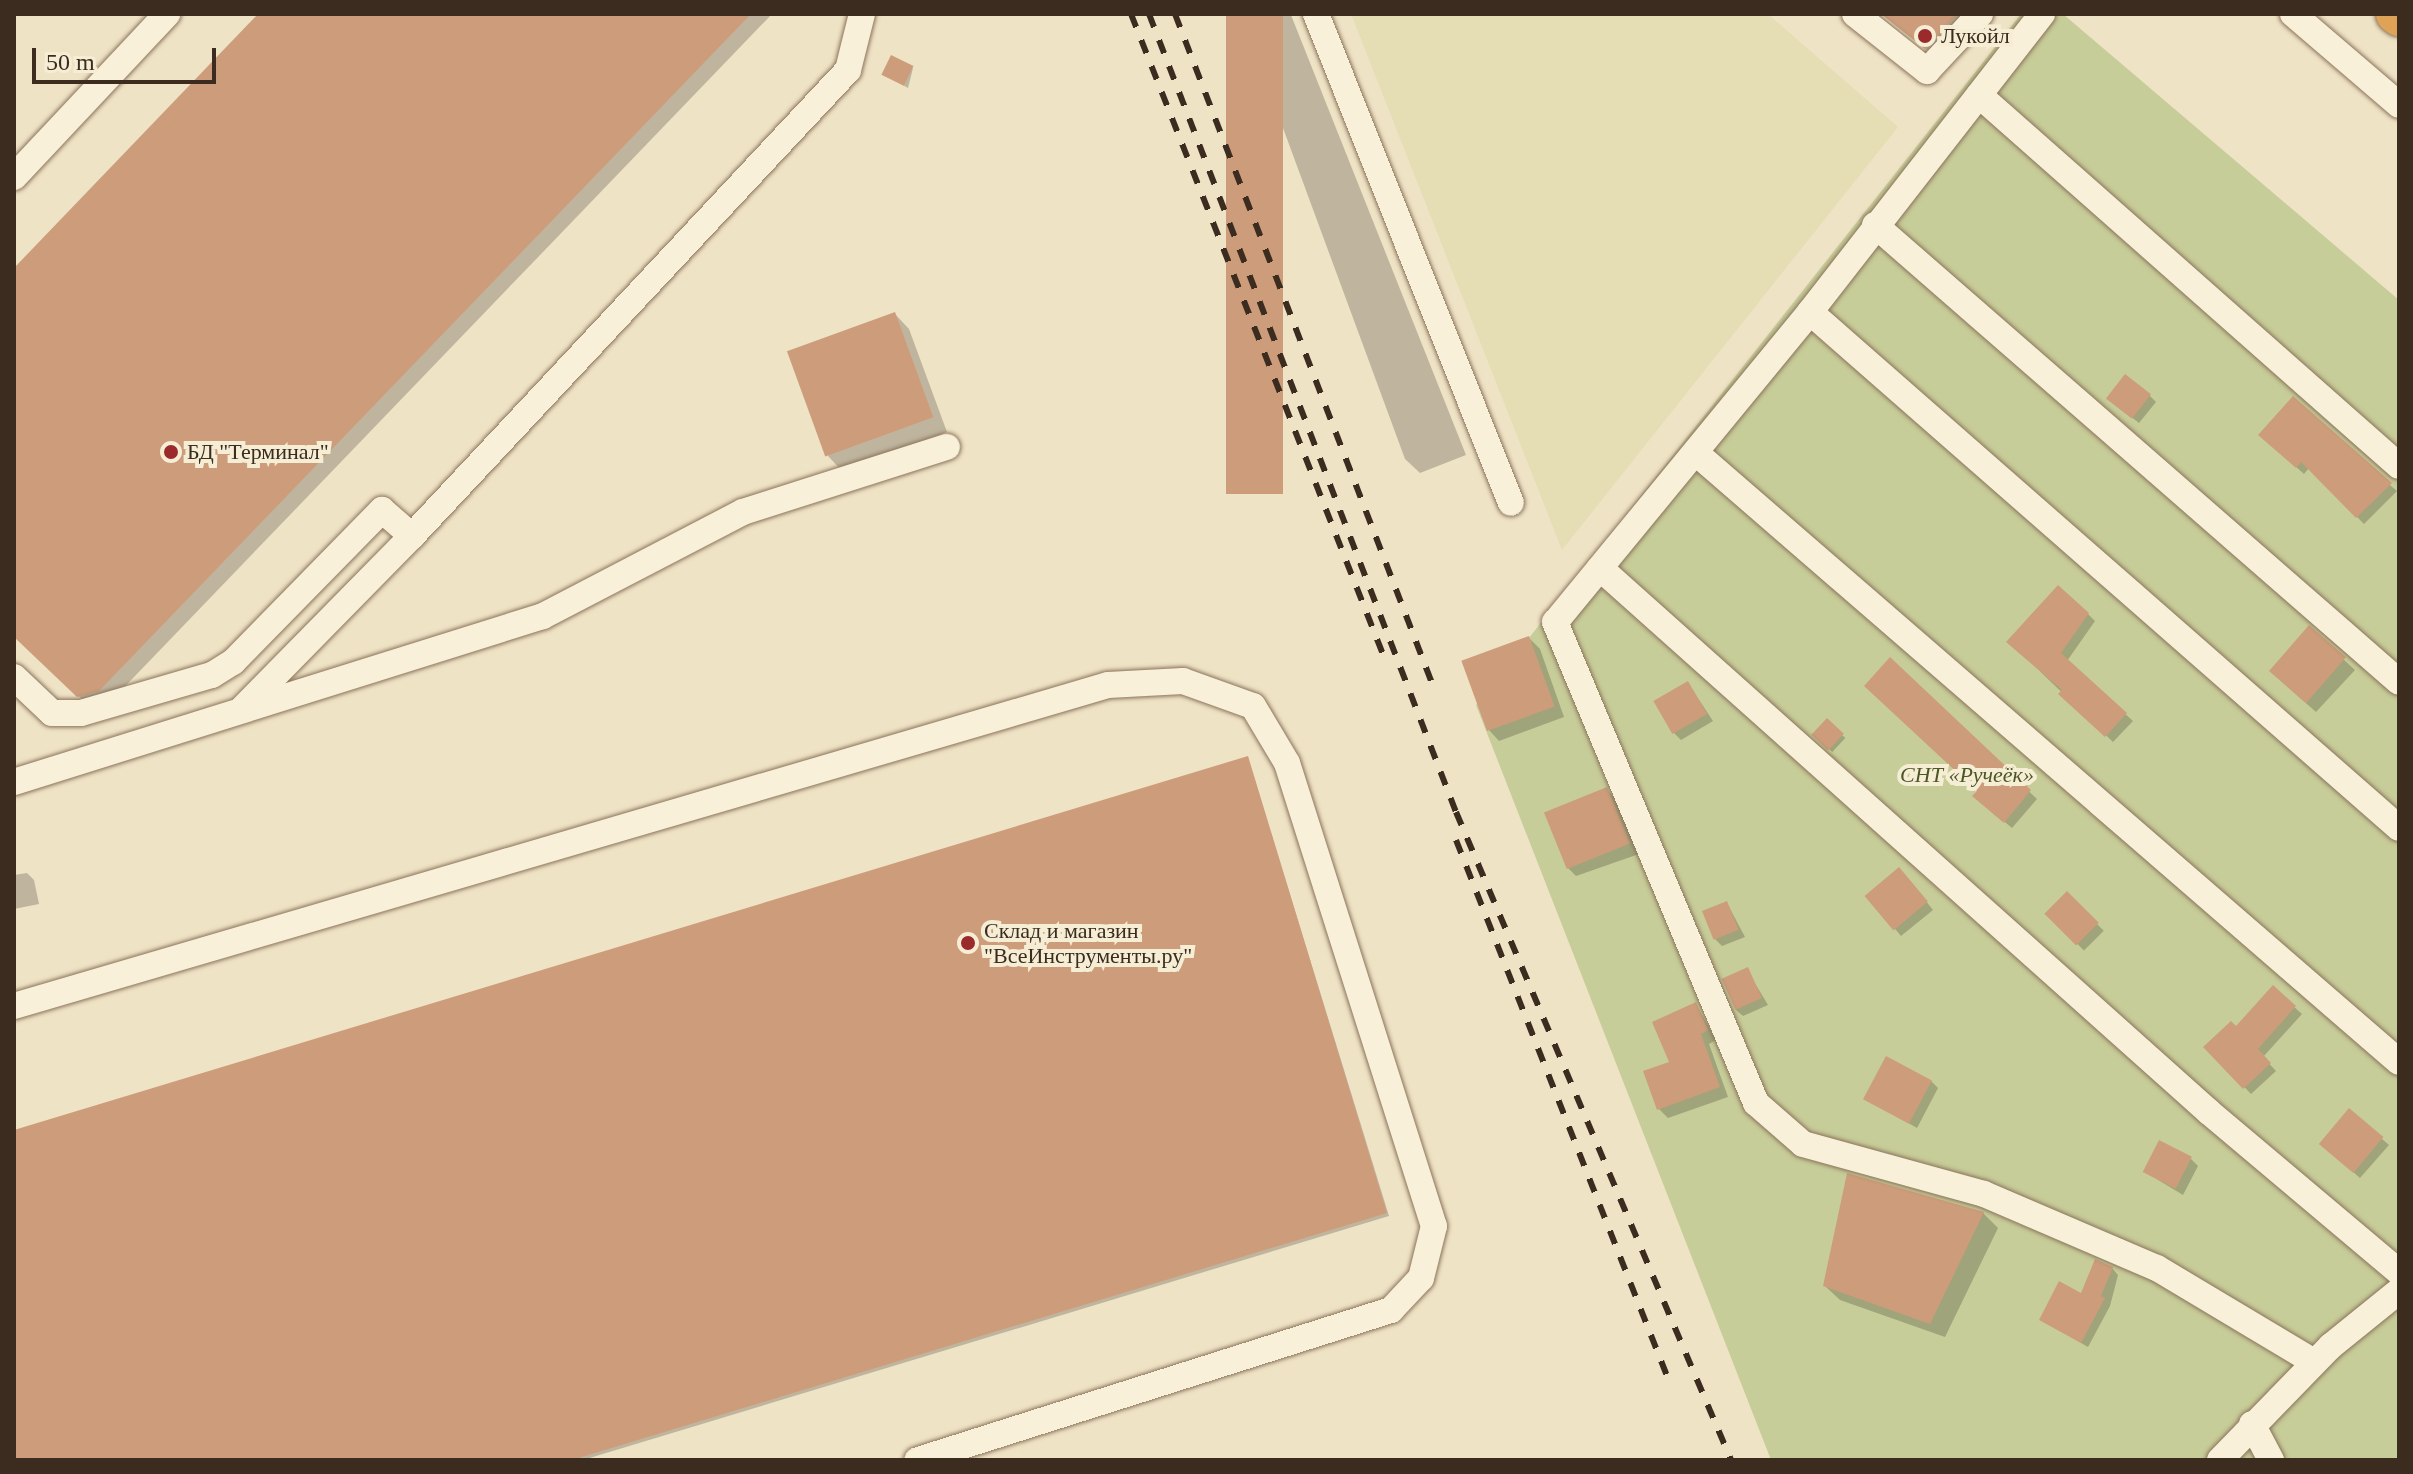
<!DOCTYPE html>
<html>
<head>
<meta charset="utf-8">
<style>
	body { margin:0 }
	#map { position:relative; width:2413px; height:1474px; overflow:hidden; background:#efe3c6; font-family:"Times New Roman",serif }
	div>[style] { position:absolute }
	.farmland>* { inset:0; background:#e5ddb3 }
	.green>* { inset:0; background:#c7cd99 }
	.shadow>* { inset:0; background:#0003; transform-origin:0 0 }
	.building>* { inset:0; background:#cd9d7b; transform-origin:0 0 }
	.roads { filter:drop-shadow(0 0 2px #8b745b) drop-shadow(0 0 2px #8b745b) }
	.minor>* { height:26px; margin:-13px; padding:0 13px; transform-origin:13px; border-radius:13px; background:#f9f0d9 }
	.highway>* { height:38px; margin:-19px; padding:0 19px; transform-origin:19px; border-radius:19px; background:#dea356 }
	.rail>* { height:6px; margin-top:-3px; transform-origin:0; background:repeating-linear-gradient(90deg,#3b2c1f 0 14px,transparent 0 28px) }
	.dots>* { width:22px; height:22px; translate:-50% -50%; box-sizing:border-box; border:4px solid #f6edd5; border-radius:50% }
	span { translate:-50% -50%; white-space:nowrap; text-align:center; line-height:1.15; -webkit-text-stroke:8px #f6edd5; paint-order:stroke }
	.poi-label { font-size:22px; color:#3b2c1f }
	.left { translate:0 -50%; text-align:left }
	.park-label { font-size:22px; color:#4b5725; font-style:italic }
	.frame { position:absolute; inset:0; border:16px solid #3b2c1f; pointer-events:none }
	.scale { position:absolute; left:32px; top:48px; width:184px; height:36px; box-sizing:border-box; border:4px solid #3b2c1f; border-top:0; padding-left:10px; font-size:24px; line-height:28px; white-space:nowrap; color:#3b2c1f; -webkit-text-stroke:6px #f6edd5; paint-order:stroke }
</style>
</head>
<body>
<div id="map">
	<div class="farmland">
		<i style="clip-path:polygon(1351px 14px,1768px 14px,1898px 127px,1562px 550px)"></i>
	</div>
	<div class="green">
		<i style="clip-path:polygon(2021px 14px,2063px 14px,2399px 300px,2399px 1460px,1771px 1460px,1476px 705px)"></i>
	</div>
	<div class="shadow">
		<i style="clip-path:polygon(261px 14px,772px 14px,110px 702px,90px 707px,14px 634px,14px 271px)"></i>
		<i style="clip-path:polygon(1241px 14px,1291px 15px,1466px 455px,1420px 473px,1405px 459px)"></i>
		<i style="clip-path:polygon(1888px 14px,1981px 14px,1937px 59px)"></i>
		<i style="clip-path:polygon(913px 68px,908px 88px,884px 75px)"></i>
		<i style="clip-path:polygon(895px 314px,909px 329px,947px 432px,842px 471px,828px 456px)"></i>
		<i style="clip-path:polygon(2149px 395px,2156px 402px,2139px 423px,2115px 404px)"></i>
		<i style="clip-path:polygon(2268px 442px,2390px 485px,2397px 491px,2364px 524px,2309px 468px,2304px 474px)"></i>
		<i style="clip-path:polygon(2088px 614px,2095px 621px,2067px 661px,2133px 721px,2113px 742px,2016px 648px)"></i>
		<i style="clip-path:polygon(2309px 628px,2355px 670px,2316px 712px,2281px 681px)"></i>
		<i style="clip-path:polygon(1529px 638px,1540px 649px,1564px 717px,1499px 741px,1489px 730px)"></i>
		<i style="clip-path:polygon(1890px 660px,2037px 799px,2012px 828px,1982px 803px,1979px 791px)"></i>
		<i style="clip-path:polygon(1688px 683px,1713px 721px,1681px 740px,1674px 733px)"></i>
		<i style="left:1827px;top:721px;width:25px;height:19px;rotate:43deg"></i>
		<i style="clip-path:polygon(1248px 758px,1389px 1216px,583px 1460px,14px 1460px,14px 1132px)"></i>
		<i style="clip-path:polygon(1606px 789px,1617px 800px,1639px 854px,1576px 876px,1565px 865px)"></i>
		<i style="clip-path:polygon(27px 873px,34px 880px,39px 904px,14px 909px,14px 875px)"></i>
		<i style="clip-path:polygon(1906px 876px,1933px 910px,1901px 936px,1867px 895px)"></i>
		<i style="left:2067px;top:894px;width:52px;height:28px;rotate:45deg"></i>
		<i style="clip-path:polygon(1727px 903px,1745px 937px,1722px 946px,1715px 939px)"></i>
		<i style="clip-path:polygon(1747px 970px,1768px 1005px,1743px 1016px,1736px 1010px)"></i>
		<i style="clip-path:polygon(2273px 988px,2302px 1014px,2263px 1057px,2276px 1071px,2251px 1094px,2206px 1047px,2237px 1029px)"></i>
		<i style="clip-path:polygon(1696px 1004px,1716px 1040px,1709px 1044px,1728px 1097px,1668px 1118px,1659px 1109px)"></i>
		<i style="clip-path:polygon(1931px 1081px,1938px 1088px,1917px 1128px,1867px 1099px)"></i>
		<i style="clip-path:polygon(2350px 1111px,2389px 1145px,2360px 1178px,2328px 1150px)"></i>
		<i style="clip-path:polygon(2191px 1159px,2198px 1166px,2183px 1195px,2145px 1172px)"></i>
		<i style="clip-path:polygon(1983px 1213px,1998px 1228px,1945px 1337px,1840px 1300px,1825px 1286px)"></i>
		<i style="clip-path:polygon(2112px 1268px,2118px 1275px,2110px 1306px,2088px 1347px,2041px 1320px,2082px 1296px)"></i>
	</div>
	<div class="building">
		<i style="clip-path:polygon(258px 14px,751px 14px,99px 691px,77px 697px,14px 637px,14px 268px)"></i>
		<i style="left:1226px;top:14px;width:57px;height:480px"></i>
		<i style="clip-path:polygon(1881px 14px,1958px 14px,1925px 49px)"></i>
		<i style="left:891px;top:55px;width:25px;height:22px;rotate:26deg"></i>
		<i style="left:895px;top:312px;width:112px;height:115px;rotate:70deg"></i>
		<i style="left:2125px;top:374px;width:33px;height:31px;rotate:38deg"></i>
		<i style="clip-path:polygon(2293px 396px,2392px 483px,2356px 518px,2301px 462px,2296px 468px,2258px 435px)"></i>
		<i style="clip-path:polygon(2058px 585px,2089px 613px,2061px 653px,2127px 713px,2105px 737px,2058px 694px,2062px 690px,2006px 642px)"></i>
		<i style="left:2309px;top:625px;width:49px;height:61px;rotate:41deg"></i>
		<i style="left:1529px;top:636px;width:75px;height:72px;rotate:70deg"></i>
		<i style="clip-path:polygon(1890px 657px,2031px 790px,2004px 823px,1972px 796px,1977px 791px,1864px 686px)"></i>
		<i style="left:1688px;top:681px;width:38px;height:40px;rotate:60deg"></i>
		<i style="left:1827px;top:718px;width:23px;height:23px;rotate:43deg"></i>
		<i style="clip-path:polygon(1248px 756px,1387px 1213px,572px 1460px,14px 1460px,14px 1130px)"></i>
		<i style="left:1607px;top:787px;width:61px;height:68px;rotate:68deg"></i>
		<i style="left:1899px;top:867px;width:45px;height:45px;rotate:50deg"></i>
		<i style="left:2067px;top:891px;width:45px;height:32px;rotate:45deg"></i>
		<i style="left:1727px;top:901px;width:31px;height:27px;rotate:68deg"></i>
		<i style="left:1748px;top:967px;width:34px;height:29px;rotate:66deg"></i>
		<i style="clip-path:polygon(2273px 985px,2296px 1006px,2258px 1049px,2271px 1063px,2243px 1089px,2203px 1047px,2231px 1021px,2236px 1026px)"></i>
		<i style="clip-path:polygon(1696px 1002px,1708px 1030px,1701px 1034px,1720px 1087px,1657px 1110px,1643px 1071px,1669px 1062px,1652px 1022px)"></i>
		<i style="left:1886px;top:1056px;width:52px;height:49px;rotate:28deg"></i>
		<i style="left:2349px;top:1108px;width:45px;height:47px;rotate:40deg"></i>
		<i style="left:2159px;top:1140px;width:37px;height:36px;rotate:27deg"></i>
		<i style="clip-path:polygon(1847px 1173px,1984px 1212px,1930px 1324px,1823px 1286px)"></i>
		<i style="clip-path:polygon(2095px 1259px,2113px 1267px,2101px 1296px,2105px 1298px,2081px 1343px,2039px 1320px,2059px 1281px,2081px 1293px)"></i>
	</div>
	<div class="roads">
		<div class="minor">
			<i style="left:1316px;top:14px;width:526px;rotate:68.26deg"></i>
			<i style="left:1855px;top:14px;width:92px;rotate:38.4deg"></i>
			<i style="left:1927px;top:71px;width:78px;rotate:-47.1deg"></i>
			<i style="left:2042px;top:14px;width:378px;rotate:127.9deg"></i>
			<i style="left:1810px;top:312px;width:401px;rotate:129.4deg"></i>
			<i style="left:1555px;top:622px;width:521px;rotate:67.32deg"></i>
			<i style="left:1756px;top:1103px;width:62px;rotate:41.1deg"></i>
			<i style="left:1803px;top:1144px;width:188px;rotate:15.4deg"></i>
			<i style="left:1984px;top:1194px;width:188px;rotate:23.2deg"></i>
			<i style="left:2157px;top:1268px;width:183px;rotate:30.9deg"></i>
			<i style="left:2293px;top:14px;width:140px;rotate:40.6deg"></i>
			<i style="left:1979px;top:95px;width:560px;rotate:41.46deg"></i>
			<i style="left:14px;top:177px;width:224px;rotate:-46.8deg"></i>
			<i style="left:1875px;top:225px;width:695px;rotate:41.09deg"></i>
			<i style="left:1810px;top:312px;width:783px;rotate:41.22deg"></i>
			<i style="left:1696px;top:453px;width:930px;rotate:40.9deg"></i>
			<i style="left:412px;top:536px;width:638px;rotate:-46.9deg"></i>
			<i style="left:848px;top:70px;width:58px;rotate:-76deg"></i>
			<i style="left:1600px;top:568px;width:817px;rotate:41.77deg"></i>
			<i style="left:2209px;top:1112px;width:248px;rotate:40.1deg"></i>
			<i style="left:14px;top:677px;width:52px;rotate:43.5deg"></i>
			<i style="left:52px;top:713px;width:29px"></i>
			<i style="left:81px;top:713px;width:136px;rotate:-16.2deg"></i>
			<i style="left:212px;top:675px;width:25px;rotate:-32deg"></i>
			<i style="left:233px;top:662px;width:213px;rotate:-45.6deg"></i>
			<i style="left:382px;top:510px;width:40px;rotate:41deg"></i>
			<i style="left:412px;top:536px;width:241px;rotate:134.5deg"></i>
			<i style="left:14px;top:782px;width:554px;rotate:-17.42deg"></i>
			<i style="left:543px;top:616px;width:225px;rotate:-27.5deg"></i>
			<i style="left:743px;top:512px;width:214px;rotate:-17.7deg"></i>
			<i style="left:14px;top:1006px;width:1140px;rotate:-16.35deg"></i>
			<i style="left:1108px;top:685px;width:75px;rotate:-3.1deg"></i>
			<i style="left:1183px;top:681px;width:74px;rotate:19.7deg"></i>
			<i style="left:1253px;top:706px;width:66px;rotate:59.2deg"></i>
			<i style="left:1287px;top:763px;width:486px;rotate:72.4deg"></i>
			<i style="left:1434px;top:1226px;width:54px;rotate:104deg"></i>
			<i style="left:1421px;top:1278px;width:44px;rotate:133.2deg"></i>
			<i style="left:1391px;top:1310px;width:497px;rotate:162.4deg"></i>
			<i style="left:2252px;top:1424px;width:41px;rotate:62.2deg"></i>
			<i style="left:2220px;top:1460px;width:159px;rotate:-45.8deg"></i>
			<i style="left:2331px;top:1346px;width:87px;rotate:-39deg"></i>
		</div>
		<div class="highway">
			<i style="left:2395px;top:14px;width:5px;rotate:37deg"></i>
		</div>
	</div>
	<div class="rail">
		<i style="left:1131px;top:14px;width:696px;rotate:68.52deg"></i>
		<i style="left:1149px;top:14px;width:855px;rotate:68.96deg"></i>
		<i style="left:1456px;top:812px;width:704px;rotate:67deg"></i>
		<i style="left:1175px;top:14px;width:725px;rotate:68.99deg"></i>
		<i style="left:1456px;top:840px;width:587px;rotate:68.51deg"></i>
	</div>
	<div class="dots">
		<i style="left:1925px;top:36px;background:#9a2a2b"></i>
		<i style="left:171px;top:452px;background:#9a2a2b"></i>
		<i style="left:968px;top:943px;background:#9a2a2b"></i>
	</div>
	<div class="poi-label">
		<span class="left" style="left:1941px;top:36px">Лукойл</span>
		<span class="left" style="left:187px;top:452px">БД "Терминал"</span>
		<span class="left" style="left:984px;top:943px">Склад и магазин<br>"ВсеИнструменты.ру"</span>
	</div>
	<div class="park-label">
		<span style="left:1967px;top:775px">СНТ «Ручеёк»</span>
	</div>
	<div class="frame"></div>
	<div class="scale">50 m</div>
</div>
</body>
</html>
